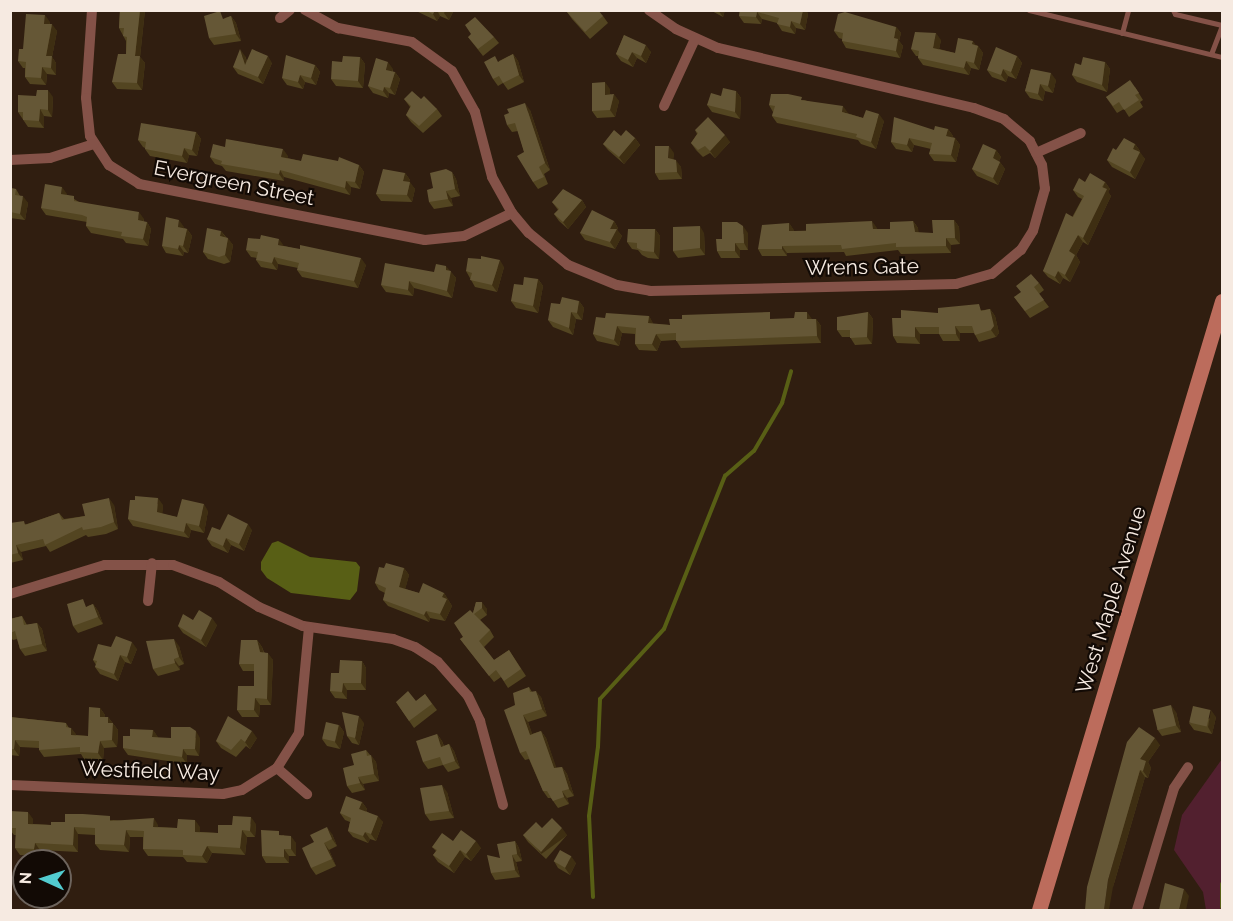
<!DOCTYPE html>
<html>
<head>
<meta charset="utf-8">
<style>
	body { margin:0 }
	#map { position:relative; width:1233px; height:921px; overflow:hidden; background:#301e10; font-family:Raleway,sans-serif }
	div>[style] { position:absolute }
	.green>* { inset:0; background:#52202f }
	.water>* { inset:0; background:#585f15 }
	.stream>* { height:4px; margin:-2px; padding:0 2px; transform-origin:2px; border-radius:2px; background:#585f15 }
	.lane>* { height:5px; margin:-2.5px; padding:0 2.5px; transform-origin:2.5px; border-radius:2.5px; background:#845248 }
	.street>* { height:10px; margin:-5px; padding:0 5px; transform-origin:5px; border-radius:5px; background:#845248 }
	.secondary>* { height:15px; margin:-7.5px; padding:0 7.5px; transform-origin:7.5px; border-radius:7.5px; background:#bc6c5c }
	.wall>* { inset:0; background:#534521 }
	.shaded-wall>* { inset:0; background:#3e2e12; transform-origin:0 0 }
	.building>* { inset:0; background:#655736; transform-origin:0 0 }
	span { translate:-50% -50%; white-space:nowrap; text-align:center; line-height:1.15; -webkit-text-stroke:4.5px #120a05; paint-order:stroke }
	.street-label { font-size:21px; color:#f6eae1 }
	.frame { position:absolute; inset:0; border:12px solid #f6eae1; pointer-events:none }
	.north { position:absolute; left:12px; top:849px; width:60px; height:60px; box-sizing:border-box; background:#120a05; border:2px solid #6d645d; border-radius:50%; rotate:273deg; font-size:16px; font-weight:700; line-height:24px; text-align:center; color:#f6eae1 }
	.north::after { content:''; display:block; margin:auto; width:21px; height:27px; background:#52ccd0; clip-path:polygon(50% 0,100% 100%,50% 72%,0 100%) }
</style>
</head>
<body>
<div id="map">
	<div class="green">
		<i style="clip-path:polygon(1222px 759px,1222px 910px,1206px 910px,1203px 892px,1174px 850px,1182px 815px)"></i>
	</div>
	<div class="water">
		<i style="clip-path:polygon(278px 541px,310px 557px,356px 562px,360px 567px,357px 591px,350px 600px,291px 593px,267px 578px,261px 570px,261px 562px,272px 543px)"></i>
	</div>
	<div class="stream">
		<i style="left:1222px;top:884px;width:23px;rotate:90deg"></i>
		<i style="left:593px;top:897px;width:81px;rotate:-92.8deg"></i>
		<i style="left:589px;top:816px;width:70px;rotate:-82.6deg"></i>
		<i style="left:598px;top:747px;width:48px;rotate:-87.6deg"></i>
		<i style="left:600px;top:699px;width:95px;rotate:-47.6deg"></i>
		<i style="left:664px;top:629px;width:165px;rotate:-68.3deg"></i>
		<i style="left:725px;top:476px;width:38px;rotate:-41deg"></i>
		<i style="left:754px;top:451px;width:56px;rotate:-59.7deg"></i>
		<i style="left:782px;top:403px;width:33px;rotate:-74deg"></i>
	</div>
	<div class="lane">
		<i style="left:1029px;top:10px;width:199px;rotate:13.7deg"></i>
		<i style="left:1173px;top:10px;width:4px;rotate:63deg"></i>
		<i style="left:1175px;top:14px;width:48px;rotate:13.2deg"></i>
		<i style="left:1122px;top:33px;width:24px;rotate:-75deg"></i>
		<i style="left:1211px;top:54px;width:30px;rotate:-69deg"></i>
	</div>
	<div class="street">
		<i style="left:92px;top:10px;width:88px;rotate:93.9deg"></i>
		<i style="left:86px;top:98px;width:38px;rotate:84deg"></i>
		<i style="left:90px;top:136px;width:35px;rotate:57deg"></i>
		<i style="left:109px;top:165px;width:36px;rotate:32deg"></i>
		<i style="left:139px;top:184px;width:291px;rotate:11.1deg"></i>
		<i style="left:425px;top:240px;width:39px;rotate:-6deg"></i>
		<i style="left:464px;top:236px;width:53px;rotate:-25.6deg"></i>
		<i style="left:305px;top:10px;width:38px;rotate:29deg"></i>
		<i style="left:338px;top:28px;width:75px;rotate:10.7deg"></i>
		<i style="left:412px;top:42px;width:49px;rotate:35.9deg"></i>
		<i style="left:452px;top:71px;width:47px;rotate:60.7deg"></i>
		<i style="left:475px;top:112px;width:67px;rotate:75.3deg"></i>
		<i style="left:492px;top:177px;width:41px;rotate:60.9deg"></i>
		<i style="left:512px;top:213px;width:26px;rotate:50deg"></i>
		<i style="left:529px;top:233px;width:50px;rotate:39.4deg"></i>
		<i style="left:568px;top:265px;width:53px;rotate:22.2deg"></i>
		<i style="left:617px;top:285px;width:34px;rotate:10deg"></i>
		<i style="left:650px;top:291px;width:306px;rotate:-1.3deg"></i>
		<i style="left:956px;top:284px;width:37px;rotate:-16deg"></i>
		<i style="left:992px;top:274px;width:38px;rotate:-40deg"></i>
		<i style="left:1021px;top:250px;width:22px;rotate:-58deg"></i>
		<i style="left:1033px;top:231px;width:44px;rotate:-74.1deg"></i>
		<i style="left:1045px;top:189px;width:24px;rotate:-97deg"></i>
		<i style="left:1042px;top:165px;width:27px;rotate:-117deg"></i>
		<i style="left:1030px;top:141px;width:34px;rotate:-140deg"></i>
		<i style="left:1004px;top:119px;width:32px;rotate:-160deg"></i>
		<i style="left:974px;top:108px;width:263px;rotate:-166.8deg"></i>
		<i style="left:718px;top:48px;width:46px;rotate:-155.7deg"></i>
		<i style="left:676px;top:29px;width:33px;rotate:-145deg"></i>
		<i style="left:280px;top:18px;width:13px;rotate:-39deg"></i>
		<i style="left:664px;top:106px;width:74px;rotate:-65.2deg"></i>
		<i style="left:1036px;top:153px;width:49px;rotate:-24deg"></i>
		<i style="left:10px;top:160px;width:40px;rotate:-2.9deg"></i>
		<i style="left:50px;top:158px;width:46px;rotate:-17.7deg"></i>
		<i style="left:10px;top:594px;width:99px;rotate:-17deg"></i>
		<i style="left:105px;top:565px;width:68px"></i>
		<i style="left:173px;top:565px;width:49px;rotate:20.3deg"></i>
		<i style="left:219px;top:582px;width:47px;rotate:32deg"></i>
		<i style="left:259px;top:607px;width:48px;rotate:23.4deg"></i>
		<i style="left:303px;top:626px;width:91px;rotate:8.2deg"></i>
		<i style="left:393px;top:639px;width:23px;rotate:20deg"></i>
		<i style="left:415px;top:647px;width:27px;rotate:33deg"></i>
		<i style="left:438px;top:662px;width:45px;rotate:48.6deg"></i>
		<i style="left:468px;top:696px;width:28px;rotate:64deg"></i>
		<i style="left:480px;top:721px;width:87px;rotate:74.7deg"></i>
		<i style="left:148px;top:601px;width:38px;rotate:-84deg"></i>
		<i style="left:277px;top:768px;width:40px;rotate:41deg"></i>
		<i style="left:10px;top:785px;width:213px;rotate:2.4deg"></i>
		<i style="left:223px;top:794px;width:19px;rotate:-12deg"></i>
		<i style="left:242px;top:790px;width:41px;rotate:-32.2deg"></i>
		<i style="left:277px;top:768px;width:41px;rotate:-57.8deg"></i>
		<i style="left:299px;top:733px;width:106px;rotate:-84.6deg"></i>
		<i style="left:1137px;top:910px;width:127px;rotate:-73.1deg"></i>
		<i style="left:1174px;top:788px;width:25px;rotate:-56deg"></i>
	</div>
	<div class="secondary">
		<i style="left:1039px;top:910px;width:636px;rotate:-73.27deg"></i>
	</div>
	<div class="wall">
		<i style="clip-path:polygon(120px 10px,145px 10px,140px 57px,145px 63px,142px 90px,117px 89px,112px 82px,126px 54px,126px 41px,119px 28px)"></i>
		<i style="clip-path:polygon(414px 10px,454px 10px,449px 20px,440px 16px,437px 21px)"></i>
		<i style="clip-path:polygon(710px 10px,725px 10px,723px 17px)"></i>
		<i style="clip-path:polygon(740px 10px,806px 10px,808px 14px,805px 30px,796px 28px,795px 34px,782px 31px,777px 23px,762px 19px,761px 24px,744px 23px,739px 16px)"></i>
		<i style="clip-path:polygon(567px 12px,603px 16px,608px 23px,590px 39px,572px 19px)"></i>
		<i style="clip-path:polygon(231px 16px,236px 23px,241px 41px,214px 45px,209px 38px,225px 18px)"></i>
		<i style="clip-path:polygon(50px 22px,50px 24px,57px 31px,52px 57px,56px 63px,56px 75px,47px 74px,46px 85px,30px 84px,25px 77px,25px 68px,23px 68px,18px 61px,23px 49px)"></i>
		<i style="clip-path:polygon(896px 27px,901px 33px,899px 41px,903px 46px,900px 58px,846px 48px,842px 41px,842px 39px,839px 38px,834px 31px)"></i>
		<i style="clip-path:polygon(624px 35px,651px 52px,646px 63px,637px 58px,633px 67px,621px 61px,616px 54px)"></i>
		<i style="clip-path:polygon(468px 37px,494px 37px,499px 43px,483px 56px)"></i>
		<i style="clip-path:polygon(941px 40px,939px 49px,955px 53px,976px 45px,978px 46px,983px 53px,979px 70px,971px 68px,969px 75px,923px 65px,918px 58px,918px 56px,916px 56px,911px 49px)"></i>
		<i style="clip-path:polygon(513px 54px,518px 61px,524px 82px,508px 90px,503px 83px,498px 86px,493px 79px,499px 61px)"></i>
		<i style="clip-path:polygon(245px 56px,247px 61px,272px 63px,263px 84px,238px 74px,233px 67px)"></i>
		<i style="clip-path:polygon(1017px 56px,1022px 63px,1016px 79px,1008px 76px,1006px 82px,992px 77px,987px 70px)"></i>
		<i style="clip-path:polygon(360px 57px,365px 64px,363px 88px,336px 86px,331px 79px,342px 62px)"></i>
		<i style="clip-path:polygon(1105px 62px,1110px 69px,1107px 92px,1077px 82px,1072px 75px)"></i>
		<i style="clip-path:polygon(315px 65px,320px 72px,316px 85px,305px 82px,303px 89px,287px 85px,282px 78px)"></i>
		<i style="clip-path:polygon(393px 69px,393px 72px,395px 72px,400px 79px,395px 95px,389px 93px,388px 98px,373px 93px,368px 86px)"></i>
		<i style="clip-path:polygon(1031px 69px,1056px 80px,1053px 93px,1045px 91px,1043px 101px,1030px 98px,1025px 91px)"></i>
		<i style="clip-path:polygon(1135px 87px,1143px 100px,1140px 102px,1143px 107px,1129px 117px,1124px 109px,1117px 113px,1106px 97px)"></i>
		<i style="clip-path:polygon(610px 89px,610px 94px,619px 101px,615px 117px,597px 118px,592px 111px)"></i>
		<i style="clip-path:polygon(736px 91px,741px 98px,740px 119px,712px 112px,707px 105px,721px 96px)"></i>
		<i style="clip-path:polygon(53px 97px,52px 117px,44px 116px,44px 128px,28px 127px,18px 112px)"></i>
		<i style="clip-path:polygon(404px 99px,421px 99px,437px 109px,442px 116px,423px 133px,411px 122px,406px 115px,410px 107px)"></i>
		<i style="clip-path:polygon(804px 100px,863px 118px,884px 121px,876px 149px,861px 144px,858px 140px,777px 123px,772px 116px,773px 112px,769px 105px)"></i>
		<i style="clip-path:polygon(530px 110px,550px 170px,544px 174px,548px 184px,538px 189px,533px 182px,518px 131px,512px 132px,507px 125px)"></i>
		<i style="clip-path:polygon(948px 129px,953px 136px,952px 137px,955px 138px,960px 145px,956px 162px,934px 161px,929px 154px,931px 149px,914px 145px,912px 152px,896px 149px,891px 142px,934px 130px)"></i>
		<i style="clip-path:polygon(695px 130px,730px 142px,715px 158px,710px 153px,703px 157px,696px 150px,691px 143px,697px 134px)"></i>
		<i style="clip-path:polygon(196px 132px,201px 139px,197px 156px,189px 155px,187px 163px,150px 156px,145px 149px,145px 148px,143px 147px,138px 140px)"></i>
		<i style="clip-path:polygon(621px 136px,635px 138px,640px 145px,624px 164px,608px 150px,603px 144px)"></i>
		<i style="clip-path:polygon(1135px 144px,1140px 151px,1139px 152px,1145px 159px,1135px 179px,1112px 167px,1107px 160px,1116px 150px)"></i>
		<i style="clip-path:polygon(996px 150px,1001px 157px,999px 161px,1005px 169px,998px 185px,977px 176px,972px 169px)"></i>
		<i style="clip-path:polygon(674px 153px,673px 159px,681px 167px,682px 179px,659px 180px,655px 173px)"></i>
		<i style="clip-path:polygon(288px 156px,287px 158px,301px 161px,359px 165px,364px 172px,360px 189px,351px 187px,350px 195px,284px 177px,284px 181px,226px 171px,222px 166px,215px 164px,210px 157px)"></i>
		<i style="clip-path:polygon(452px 172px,456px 179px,460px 196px,451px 198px,453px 206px,434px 209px,429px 202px,433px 188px)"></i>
		<i style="clip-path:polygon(405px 173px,410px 180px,409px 182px,415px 189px,412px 202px,381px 201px,376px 194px)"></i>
		<i style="clip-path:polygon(1085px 182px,1105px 182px,1110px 189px,1108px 192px,1111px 196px,1088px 245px,1083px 242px,1076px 255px,1080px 262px,1070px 282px,1063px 278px,1060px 284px,1048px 277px,1043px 271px,1082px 199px,1078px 197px,1073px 190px)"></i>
		<i style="clip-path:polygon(10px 188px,16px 189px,20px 196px,28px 203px,25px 220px,10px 218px)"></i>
		<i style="clip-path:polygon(66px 194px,79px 202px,144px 219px,144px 222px,147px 222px,151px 229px,148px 246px,126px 243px,123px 239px,91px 233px,86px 226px,87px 222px,46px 215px,41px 208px,67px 194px)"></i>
		<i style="clip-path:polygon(582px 200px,586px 207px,568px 229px,559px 221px,554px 214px,558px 210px,552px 202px)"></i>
		<i style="clip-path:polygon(954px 220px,959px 227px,960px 244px,951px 245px,951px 253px,901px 254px,898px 250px,846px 256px,844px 252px,787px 253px,787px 256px,762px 256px,758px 249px,789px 223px,794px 231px,877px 228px,877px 229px,890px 229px,913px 221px,918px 228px,918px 233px,933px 233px)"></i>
		<i style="clip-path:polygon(614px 221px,618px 228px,617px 230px,622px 236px,615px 249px,585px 240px,580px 233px)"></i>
		<i style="clip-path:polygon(184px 227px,184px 228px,187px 229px,192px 236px,188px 253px,184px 252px,183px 256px,166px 253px,162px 246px)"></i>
		<i style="clip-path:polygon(655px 229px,660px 236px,659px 259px,648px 258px,642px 255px,638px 250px,632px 249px,627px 242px)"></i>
		<i style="clip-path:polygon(221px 231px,226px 237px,233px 245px,230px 262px,224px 264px,208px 259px,203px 252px)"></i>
		<i style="clip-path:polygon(704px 233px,705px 255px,678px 258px,673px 251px)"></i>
		<i style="clip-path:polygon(748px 233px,748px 250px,740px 250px,740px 258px,721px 258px,717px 251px,722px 239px)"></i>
		<i style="clip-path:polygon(284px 246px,366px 265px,358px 288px,302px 277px,297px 270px,298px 268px,278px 264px,277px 270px,261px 267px,256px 260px,257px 258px,251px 257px,246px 250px)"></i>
		<i style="clip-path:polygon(504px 267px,497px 292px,475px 287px,466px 271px)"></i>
		<i style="clip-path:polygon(450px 271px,456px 278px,452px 298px,414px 288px,413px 296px,386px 292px,381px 285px,434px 272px)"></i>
		<i style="clip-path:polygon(538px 279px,543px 286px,538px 313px,516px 308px,511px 301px,523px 285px)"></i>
		<i style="clip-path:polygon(1039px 283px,1044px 290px,1039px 294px,1049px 307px,1030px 318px,1014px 297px)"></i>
		<i style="clip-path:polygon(579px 301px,584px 308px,582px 320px,576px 319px,573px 335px,553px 327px,548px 320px,560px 304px)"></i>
		<i style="clip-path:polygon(990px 309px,995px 316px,999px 333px,996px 337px,979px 342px,974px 333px,960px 333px,960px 341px,943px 341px,939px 334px,920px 334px,920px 344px,897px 343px,893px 336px,901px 318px,938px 313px,984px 310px)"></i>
		<i style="clip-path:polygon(868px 312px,873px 319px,872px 344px,855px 345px,850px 337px,842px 337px,837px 330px)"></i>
		<i style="clip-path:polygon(649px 316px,653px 324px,670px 325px,774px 319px,816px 319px,821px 326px,821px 343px,681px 348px,676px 340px,661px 341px,657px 351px,639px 350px,635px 344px,635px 334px,622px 333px,619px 346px,597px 341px,593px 334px,605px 318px)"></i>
		<i style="clip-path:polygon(135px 500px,163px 505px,162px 514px,177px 517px,208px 511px,204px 533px,191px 530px,189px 538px,133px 526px,128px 519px)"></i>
		<i style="clip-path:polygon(114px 505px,118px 529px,106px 534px,88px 537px,86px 535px,50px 552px,46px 546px,21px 552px,23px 560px,10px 563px,10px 523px,27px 524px,59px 513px,64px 519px,85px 516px)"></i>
		<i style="clip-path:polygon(252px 530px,244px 551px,231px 545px,228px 553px,212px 546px,207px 539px)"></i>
		<i style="clip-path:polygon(384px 568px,404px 568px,409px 575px,405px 589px,419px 593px,444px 593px,452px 606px,445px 621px,430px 618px,429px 622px,388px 606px,383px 600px,385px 593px,379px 590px,375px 583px)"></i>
		<i style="clip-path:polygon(476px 602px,487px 609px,487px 615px,480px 620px,490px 630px,494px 637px,484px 647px,494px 660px,509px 650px,526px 676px,508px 688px,501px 677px,494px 682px,460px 639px,463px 637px,473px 613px)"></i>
		<i style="clip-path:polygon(93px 604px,98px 611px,103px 624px,78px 633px,73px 626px,88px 606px)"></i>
		<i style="clip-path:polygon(22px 616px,27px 625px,37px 623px,42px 629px,47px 651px,25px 656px,20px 649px,17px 639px,13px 640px,10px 637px,10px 619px)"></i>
		<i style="clip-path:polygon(193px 620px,217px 625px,206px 647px,183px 633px,178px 626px)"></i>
		<i style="clip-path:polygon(257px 640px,262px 647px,264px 652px,273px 660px,271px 705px,260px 705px,259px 717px,242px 717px,237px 710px,254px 686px,254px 671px,243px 671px,239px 664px)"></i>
		<i style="clip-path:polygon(179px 646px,184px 664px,179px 666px,180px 670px,158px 676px,153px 669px)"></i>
		<i style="clip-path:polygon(111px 647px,137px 649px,131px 664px,125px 662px,118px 681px,100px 674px,95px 667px,96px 665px,93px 660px)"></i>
		<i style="clip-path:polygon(362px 661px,366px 668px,366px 690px,347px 690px,347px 699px,335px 698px,330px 691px,339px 673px)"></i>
		<i style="clip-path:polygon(529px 687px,532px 692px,541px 697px,547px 716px,528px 722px,532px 734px,541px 731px,546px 738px,556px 768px,562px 767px,567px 774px,574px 796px,567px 798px,569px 804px,558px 808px,551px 798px,548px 798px,543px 791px,529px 759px,525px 760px,520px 753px,515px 705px)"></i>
		<i style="clip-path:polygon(425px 694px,437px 710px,414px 728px,396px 702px,416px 701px)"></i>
		<i style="clip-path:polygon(100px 708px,105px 715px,105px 717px,108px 717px,118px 730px,117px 747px,104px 748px,103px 760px,84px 759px,81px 754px,44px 757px,39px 750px,39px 748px,20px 747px,19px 756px,10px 755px,10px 717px,66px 723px,69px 728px,71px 728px,76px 735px,88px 736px)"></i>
		<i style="clip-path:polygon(1176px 712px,1181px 732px,1162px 736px,1157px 729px)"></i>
		<i style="clip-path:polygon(1216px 717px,1212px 734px,1194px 730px,1189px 723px)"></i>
		<i style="clip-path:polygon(364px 723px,359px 745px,352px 743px,347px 736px)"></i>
		<i style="clip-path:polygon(339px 725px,344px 732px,340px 749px,327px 746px,322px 739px)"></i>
		<i style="clip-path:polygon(153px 730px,158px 738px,200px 738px,199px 756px,187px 755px,187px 764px,128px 755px,123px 748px,130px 736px)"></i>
		<i style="clip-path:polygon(437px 734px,442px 741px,444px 746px,449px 744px,454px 751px,460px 768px,448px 772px,443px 765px,428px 769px,423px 762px)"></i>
		<i style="clip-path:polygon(257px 738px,250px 749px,246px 746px,236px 757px,221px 748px,216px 741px)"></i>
		<i style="clip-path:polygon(1127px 742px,1160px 745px,1148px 762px,1151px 768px,1148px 778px,1145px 777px,1113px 887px)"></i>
		<i style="clip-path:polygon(366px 750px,376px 762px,379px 781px,363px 784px,365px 790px,352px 793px,347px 786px,354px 765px)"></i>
		<i style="clip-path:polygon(447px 792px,454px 818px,430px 821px,425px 814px)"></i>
		<i style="clip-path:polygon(362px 802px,367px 809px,366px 811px,383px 822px,376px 841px,370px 839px,368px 843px,353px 837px,348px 831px,350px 822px,345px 820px,340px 813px)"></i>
		<i style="clip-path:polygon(10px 811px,33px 819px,33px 824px,51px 825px,65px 822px,114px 820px,158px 825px,158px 827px,177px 828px,200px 827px,200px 832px,218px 833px,232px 825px,256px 824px,255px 837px,247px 837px,245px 855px,212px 853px,207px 863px,187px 862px,183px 857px,148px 856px,143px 849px,143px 837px,130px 837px,129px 852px,100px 850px,95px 844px,95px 835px,78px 834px,78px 852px,40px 850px,39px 856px,20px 855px,15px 848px,16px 835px,14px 835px,10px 830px)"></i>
		<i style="clip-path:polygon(542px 828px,567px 835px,546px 859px,528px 842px,523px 835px)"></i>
		<i style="clip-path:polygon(332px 834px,337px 846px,329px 850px,336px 866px,316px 875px,311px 868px,314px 842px)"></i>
		<i style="clip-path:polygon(283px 835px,296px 843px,296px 856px,289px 856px,289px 863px,266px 863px,262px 856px)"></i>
		<i style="clip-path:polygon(453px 841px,481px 848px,471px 861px,465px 857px,454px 873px,438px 862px,433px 855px,436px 851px,432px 847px)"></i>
		<i style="clip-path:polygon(515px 841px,519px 848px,522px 861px,516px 862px,520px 877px,495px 880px,491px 873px,500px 858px)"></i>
		<i style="clip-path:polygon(554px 861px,576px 863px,570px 875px,558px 868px)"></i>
	</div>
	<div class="shaded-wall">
		<i style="clip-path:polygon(140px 10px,145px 10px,140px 57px,145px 63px,142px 90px,137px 83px,135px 56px)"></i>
		<i style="clip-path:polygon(435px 10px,437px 10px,440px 16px,437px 21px,433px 14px)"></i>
		<i style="clip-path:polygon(446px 10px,454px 10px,449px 20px,444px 13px)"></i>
		<i style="clip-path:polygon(718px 10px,725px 10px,723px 17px)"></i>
		<i style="clip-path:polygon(803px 10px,806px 10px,808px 14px,805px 30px,800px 24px)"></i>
		<i style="clip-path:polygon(757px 12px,762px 19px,761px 24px,756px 17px)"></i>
		<i style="clip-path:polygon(45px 15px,50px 22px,49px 31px,44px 24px)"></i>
		<i style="clip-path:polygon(231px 16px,236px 23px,241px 41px,236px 34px)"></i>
		<i style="clip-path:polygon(791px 21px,796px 28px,795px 34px,790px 27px)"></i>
		<i style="clip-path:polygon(52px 24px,57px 31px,52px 57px,56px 63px,56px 75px,51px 68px,46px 56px)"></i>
		<i style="clip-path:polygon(896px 27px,901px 33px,899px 41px,903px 46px,900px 58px,896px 51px,894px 38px)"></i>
		<i style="clip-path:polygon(936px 33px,941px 40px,938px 55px,933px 48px)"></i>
		<i style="clip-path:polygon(973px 41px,978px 48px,978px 46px,983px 53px,979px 70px,974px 63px,972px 44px)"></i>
		<i style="clip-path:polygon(646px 45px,651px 52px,646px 63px,641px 56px)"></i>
		<i style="clip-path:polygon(240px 49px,245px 56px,250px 72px,245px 65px)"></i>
		<i style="clip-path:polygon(632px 52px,637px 58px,633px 67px,628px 60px)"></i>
		<i style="clip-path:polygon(513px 54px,518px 61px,524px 82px,519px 75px)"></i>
		<i style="clip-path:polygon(268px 56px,272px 63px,263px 84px,258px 77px)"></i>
		<i style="clip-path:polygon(1017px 56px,1022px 63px,1016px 79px,1011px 72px)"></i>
		<i style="clip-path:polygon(360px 57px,365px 64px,363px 88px,358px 81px)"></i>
		<i style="clip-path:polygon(966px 61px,971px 68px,969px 75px,964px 68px)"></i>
		<i style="clip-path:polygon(388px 62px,393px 69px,391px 77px,386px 70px)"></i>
		<i style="clip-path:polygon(1105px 62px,1110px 69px,1107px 92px,1102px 85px)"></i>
		<i style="clip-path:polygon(315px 65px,320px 72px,316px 85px,311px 78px)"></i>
		<i style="clip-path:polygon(42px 67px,47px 74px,46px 85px,41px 78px)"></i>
		<i style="clip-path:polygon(1003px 69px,1008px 76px,1006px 82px,1001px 75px)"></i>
		<i style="clip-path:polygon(395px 72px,400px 79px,395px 95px,390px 88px)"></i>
		<i style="clip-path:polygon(1051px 73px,1056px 80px,1053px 93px,1048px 86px)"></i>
		<i style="clip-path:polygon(300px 75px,305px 82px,303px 89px,298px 82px)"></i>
		<i style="clip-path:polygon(605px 82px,610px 89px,610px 102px,605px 95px)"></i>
		<i style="clip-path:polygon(1040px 84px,1045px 91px,1043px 101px,1038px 94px)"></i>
		<i style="clip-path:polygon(384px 87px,389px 93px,388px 98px,383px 91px)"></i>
		<i style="clip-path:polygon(48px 90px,53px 97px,52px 117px,48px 110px)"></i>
		<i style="clip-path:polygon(736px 91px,741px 98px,740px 119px,735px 112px)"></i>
		<i style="clip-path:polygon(614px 94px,619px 101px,615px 117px,610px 110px)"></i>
		<i style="clip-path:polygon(525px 103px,530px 110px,550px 170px,545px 163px)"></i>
		<i style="clip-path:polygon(843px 106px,848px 113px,842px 112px)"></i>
		<i style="clip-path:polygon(40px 109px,44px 116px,44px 128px,39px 121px)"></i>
		<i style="clip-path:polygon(879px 114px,884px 121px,876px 149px,871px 142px)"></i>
		<i style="clip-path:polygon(948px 129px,953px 136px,951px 143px,946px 136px)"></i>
		<i style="clip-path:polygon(196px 132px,201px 139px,197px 156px,192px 150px)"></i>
		<i style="clip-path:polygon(725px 135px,730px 142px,715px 158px,710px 151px)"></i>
		<i style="clip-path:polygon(635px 138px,640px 145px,624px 164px,619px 157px)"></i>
		<i style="clip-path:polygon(909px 138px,914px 145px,912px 152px,907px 145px)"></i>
		<i style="clip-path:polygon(955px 138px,960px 145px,956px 162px,951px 155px)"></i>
		<i style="clip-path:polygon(1135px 144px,1140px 151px,1138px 156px,1133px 149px)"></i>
		<i style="clip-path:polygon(669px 146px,674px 153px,673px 165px,668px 158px)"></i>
		<i style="clip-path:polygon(184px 148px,189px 155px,187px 163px,182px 156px)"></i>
		<i style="clip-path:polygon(283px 149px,288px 156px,286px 164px,281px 157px)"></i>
		<i style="clip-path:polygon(996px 150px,1001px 157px,997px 165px,993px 158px)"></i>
		<i style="clip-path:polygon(1140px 152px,1145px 159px,1135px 179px,1130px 172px)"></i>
		<i style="clip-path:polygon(676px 160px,681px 167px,682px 179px,677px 172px)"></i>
		<i style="clip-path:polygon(1000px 162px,1005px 169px,998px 185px,993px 178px)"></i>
		<i style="clip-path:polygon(359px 165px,364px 172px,360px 189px,355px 182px)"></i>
		<i style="clip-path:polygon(280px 170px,284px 177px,284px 181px,279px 174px)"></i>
		<i style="clip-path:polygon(452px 172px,456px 179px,460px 196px,455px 189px)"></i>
		<i style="clip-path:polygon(405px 173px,410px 180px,408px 188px,403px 181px)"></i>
		<i style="clip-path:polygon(346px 181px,351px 187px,350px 195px,345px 188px)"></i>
		<i style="clip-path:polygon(410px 182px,415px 189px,412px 202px,407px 195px)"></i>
		<i style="clip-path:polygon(1105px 182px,1110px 189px,1108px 192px,1111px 196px,1088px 245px,1083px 238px)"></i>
		<i style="clip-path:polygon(62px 187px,67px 194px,65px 200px,61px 194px)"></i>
		<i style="clip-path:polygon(446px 191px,451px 198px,453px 206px,448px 199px)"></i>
		<i style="clip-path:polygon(23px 196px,28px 203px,25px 220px,20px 214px)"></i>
		<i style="clip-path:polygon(582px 200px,586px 207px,568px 229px,563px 222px)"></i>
		<i style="clip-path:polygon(139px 212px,144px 219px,142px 227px,138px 220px)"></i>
		<i style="clip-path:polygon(179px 220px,184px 227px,183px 234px,178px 227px)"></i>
		<i style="clip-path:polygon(954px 220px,959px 227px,960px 244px,955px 238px)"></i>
		<i style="clip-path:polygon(614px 221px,618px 228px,617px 230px,622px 236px,615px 249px,610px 242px,610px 229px)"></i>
		<i style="clip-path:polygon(872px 221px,877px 228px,878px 236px,873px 229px)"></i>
		<i style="clip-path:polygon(913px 221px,918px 228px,920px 239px,915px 232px)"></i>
		<i style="clip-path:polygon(147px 222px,151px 229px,148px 246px,143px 239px)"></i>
		<i style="clip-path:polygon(789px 223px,794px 230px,794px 238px,789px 231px)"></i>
		<i style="clip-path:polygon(700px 226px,704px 233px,705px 255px,700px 248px)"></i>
		<i style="clip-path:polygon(743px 226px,748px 233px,748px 250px,744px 243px)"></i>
		<i style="clip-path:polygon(187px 229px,192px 236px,188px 253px,183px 246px)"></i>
		<i style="clip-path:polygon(655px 229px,660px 236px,659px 259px,654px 252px)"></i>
		<i style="clip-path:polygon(221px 231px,226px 238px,220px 236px)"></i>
		<i style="clip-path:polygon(1078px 235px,1083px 242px,1076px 255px,1080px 262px,1070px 282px,1065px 275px,1069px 251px)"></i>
		<i style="clip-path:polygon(228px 238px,233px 245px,230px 262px,225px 255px)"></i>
		<i style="clip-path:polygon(946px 238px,951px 245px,951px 253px,946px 246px)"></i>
		<i style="clip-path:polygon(279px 239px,284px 246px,278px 245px)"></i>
		<i style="clip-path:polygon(735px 243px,740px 250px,740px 258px,735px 251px)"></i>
		<i style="clip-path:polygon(179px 245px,184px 252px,183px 256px,178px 249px)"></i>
		<i style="clip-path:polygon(782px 246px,787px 253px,787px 256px,782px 249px)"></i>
		<i style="clip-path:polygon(274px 257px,278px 264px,277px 270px,272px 263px)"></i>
		<i style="clip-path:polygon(361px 258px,366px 265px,358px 288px,354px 281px)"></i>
		<i style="clip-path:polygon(500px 260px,504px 267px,497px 292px,492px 285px)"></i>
		<i style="clip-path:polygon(446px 266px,456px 278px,452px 298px,447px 291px,446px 270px)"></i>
		<i style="clip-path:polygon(1058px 271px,1063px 278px,1060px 284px,1055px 277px)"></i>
		<i style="clip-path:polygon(538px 279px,543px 286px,538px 313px,533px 306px)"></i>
		<i style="clip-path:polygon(409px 281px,414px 288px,413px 296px,408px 290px)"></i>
		<i style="clip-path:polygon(579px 301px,584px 308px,582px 320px,577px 313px)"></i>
		<i style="clip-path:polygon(990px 309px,995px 316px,999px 333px,996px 337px,991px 330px)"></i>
		<i style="clip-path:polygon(571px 312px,576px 319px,573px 335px,569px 328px)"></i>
		<i style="clip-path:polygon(807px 312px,812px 319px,807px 319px)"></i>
		<i style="clip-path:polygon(868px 312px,873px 319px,872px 344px,867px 337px)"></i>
		<i style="clip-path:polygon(649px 316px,653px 323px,653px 330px,648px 323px)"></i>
		<i style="clip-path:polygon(816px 319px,821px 326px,821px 343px,817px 336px)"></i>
		<i style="clip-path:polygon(617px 326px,622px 333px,619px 346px,614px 340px)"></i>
		<i style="clip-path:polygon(955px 326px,960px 333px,960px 341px,956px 334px)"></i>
		<i style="clip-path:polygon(915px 327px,920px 334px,920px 344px,915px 337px)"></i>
		<i style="clip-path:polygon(656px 334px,661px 341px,657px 351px,652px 344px)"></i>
		<i style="clip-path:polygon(109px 498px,114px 505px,118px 529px,114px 522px)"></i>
		<i style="clip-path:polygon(158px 498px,163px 505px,162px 519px,157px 512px)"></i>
		<i style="clip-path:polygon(204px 504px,208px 511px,204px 533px,199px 526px)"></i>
		<i style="clip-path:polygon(186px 523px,191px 530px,189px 538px,184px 532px)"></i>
		<i style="clip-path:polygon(248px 524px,252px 530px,244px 551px,239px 544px)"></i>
		<i style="clip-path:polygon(226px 538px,231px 545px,228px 553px,223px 546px)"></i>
		<i style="clip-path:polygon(16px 545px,21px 552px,23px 560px,18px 553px)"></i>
		<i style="clip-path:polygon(404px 568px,409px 575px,404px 594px,399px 587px)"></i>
		<i style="clip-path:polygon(444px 593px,452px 606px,445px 621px,440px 614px,442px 597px)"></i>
		<i style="clip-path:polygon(482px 602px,487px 609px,487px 615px,482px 608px)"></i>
		<i style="clip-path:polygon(93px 604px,98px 611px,103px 624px,98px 617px)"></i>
		<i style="clip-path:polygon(426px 611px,430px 618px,429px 622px,424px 615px)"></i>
		<i style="clip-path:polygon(212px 618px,217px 625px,206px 647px,201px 640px)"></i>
		<i style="clip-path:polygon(37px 623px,42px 629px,47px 651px,42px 644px)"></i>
		<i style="clip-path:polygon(174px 639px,179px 646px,184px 664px,179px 657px)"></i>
		<i style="clip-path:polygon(257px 640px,262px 647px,265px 659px,260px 652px)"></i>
		<i style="clip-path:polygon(132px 642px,137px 649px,131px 664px,127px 657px)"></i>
		<i style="clip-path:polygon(268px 653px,273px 660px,271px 705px,267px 699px)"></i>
		<i style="clip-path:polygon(120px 655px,125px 662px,118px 681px,114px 674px)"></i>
		<i style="clip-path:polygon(174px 659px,179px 666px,180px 670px,175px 663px)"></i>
		<i style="clip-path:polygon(362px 661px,366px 668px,366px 690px,361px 683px)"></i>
		<i style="clip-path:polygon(343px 683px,347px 690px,347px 699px,342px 692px)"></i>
		<i style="clip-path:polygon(536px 691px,541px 697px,547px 716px,542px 709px)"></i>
		<i style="clip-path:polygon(255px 698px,260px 705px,259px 717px,254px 710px)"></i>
		<i style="clip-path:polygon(1171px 705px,1176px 712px,1181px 732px,1176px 725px)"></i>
		<i style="clip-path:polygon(100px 708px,105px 715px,105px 724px,100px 717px)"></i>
		<i style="clip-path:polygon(1211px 710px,1216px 717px,1212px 734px,1208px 727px)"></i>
		<i style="clip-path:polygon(523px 715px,528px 722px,535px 742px,530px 735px)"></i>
		<i style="clip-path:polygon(359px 716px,364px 723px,359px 745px,355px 738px)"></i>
		<i style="clip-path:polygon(108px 717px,118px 730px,117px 747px,112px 740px,108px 723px)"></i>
		<i style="clip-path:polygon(339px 725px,344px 732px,340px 749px,335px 742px)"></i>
		<i style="clip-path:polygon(71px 728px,76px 734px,76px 742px,71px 735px)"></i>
		<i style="clip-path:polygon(153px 730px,158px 737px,157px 744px,152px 737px)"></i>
		<i style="clip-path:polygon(196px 731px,200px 738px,199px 756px,195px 749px)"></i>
		<i style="clip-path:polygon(252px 731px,257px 738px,250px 749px,245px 742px)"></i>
		<i style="clip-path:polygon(541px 731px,546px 738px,559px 775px,554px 768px)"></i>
		<i style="clip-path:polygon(437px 734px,442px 741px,446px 754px,441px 747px)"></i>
		<i style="clip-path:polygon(1155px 738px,1160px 745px,1148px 762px,1151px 768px,1148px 778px,1143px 771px,1140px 759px)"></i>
		<i style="clip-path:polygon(15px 740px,20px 747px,19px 756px,14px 749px)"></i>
		<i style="clip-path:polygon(100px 741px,104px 748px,103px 760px,98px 753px)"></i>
		<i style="clip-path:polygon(449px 744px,454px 751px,460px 768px,455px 761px)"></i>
		<i style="clip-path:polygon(183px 749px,187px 755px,187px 764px,182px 757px)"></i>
		<i style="clip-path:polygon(371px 755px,376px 762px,379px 781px,374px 774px)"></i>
		<i style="clip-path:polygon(562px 767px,567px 774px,574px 796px,569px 789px)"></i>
		<i style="clip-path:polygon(1140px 770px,1145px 777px,1113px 887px,1109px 910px,1104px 910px,1108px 880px)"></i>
		<i style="clip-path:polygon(358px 777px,363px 784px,365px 790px,360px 783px)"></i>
		<i style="clip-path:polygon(442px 785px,447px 792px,454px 818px,449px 811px)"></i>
		<i style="clip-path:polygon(562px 791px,567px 798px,569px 804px,564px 797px)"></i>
		<i style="clip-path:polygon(362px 802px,367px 809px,364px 816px,359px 809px)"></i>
		<i style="clip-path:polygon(28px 812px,33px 819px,33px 831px,28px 824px)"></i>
		<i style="clip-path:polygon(378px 816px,383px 822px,376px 841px,371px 834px)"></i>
		<i style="clip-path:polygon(251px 817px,256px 824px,255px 837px,250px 831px)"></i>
		<i style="clip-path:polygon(154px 818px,158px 825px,158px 834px,153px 827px)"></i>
		<i style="clip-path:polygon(195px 820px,200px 827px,200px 839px,195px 832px)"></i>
		<i style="clip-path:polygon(74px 827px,78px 834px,78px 852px,73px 845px)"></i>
		<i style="clip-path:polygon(327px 827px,332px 834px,337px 846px,332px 839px)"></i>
		<i style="left:562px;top:828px;width:9px;height:32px;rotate:54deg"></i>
		<i style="clip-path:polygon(126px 830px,130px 837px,129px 852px,124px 845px)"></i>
		<i style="clip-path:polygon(242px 830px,247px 837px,245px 855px,240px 848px)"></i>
		<i style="clip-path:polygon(365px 832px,370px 839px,368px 843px,363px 836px)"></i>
		<i style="clip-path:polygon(291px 836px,296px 843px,296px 856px,291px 849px)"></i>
		<i style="clip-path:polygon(476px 841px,481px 848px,471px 861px,466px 854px)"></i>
		<i style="clip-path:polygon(515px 841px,519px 848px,522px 861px,517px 854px)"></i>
		<i style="clip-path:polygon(35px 843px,40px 850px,39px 856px,34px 849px)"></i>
		<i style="clip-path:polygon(324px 843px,329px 850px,336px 866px,332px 859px)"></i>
		<i style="clip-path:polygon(207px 846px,212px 853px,207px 863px,202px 856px)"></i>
		<i style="clip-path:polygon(284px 849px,289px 856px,289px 863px,284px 857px)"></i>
		<i style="clip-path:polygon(460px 850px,465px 857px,454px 873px,449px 866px)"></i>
		<i style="clip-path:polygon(512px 855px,516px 862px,520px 877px,515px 870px)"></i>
		<i style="clip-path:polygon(571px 856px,576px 863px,570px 875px,565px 868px)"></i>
		<i style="clip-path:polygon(1184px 889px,1189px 896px,1186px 910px,1179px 910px)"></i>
	</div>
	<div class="building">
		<i style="clip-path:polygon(120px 10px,140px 10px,135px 56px,140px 56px,137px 83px,112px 82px,118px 54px,126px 54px,127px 37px,123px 36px,124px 28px,119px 28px)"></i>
		<i style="clip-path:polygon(424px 10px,435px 10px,433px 14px)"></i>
		<i style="clip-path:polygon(568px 10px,598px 10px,603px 16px,585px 32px,567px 12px)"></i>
		<i style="clip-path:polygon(740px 10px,803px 10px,800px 24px,791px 21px,790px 27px,777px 24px,779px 18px,757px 12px,756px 17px,739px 16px)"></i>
		<i style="clip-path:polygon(220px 11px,223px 19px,231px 16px,236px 34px,209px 38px,204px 16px)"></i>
		<i style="clip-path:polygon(845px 12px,896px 27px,894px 38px,898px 39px,896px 51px,842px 41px,843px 33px,834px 31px,838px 14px)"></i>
		<i style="clip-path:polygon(26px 14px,45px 15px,44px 24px,52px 24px,46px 56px,52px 56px,51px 68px,42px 67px,41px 78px,25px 77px,26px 62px,18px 61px,19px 49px,23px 49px)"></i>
		<i style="clip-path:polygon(475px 17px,494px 37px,478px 49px,468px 37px,471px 34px,465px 25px)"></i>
		<i style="clip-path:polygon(915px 32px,936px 33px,933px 48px,955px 53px,958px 38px,973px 41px,972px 44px,978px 46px,974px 63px,966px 61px,964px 68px,918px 58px,919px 51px,911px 49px)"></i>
		<i style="clip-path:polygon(624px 35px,646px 45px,641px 56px,632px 52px,628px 60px,616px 54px)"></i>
		<i style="clip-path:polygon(996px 47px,1017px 56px,1011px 72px,1003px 69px,1001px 75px,987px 70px)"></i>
		<i style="clip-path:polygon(240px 49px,245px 65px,252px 49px,268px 56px,258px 77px,233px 67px)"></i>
		<i style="clip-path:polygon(513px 54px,519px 75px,503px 83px,499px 76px,493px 79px,484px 62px,495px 56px,498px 62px)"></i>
		<i style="clip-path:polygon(286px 55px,315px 65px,311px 78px,300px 75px,298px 82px,282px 78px)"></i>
		<i style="clip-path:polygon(343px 56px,360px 57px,358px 81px,331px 79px,332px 61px,342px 62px)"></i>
		<i style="clip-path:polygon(1083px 57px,1105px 62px,1102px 85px,1072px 75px,1075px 63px,1081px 65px)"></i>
		<i style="clip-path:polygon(376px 58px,388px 62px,386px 70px,395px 72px,390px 88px,384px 87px,383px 91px,368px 86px)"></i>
		<i style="clip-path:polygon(1031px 69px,1051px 73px,1048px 86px,1040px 84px,1038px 94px,1025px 91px)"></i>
		<i style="clip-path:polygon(1130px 80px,1139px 93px,1135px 95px,1139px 100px,1124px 110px,1119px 102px,1113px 106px,1106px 97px)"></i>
		<i style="clip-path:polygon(605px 82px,605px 95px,614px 94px,610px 110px,592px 111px,592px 83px)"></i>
		<i style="clip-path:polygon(723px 88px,736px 91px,735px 112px,707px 105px,711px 93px,721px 96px)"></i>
		<i style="clip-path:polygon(37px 90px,48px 90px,48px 110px,40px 109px,39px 121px,23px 120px,23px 112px,18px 112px,18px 95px,36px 96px)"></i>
		<i style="clip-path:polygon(412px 91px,421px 99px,424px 96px,437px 109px,419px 126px,406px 115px,411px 106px,404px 99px)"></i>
		<i style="clip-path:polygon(771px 94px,788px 94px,802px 97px,801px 100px,843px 106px,842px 112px,863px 118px,866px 110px,879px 114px,871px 142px,856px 137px,857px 134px,772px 116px,775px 106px,769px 105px)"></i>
		<i style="clip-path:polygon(525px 103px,545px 163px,539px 167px,544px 177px,533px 182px,517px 156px,524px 152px,515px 123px,507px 125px,504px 115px,509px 113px,507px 109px)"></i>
		<i style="clip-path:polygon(708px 117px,725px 135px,710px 151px,705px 146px,698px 150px,691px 143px,698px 133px,695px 130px)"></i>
		<i style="clip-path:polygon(894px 117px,934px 130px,935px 126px,948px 129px,946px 136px,955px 138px,951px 155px,929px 154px,932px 143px,909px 138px,907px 145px,891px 142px)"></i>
		<i style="clip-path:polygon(141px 123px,196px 132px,192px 150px,184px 148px,182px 156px,145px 149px,146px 142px,138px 140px)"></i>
		<i style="clip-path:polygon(614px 130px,621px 136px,626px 130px,635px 138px,619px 157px,603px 144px)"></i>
		<i style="clip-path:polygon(1124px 138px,1135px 144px,1133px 149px,1140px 152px,1130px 172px,1107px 160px,1113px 148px,1116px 150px)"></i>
		<i style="clip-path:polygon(226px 139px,283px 149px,281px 157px,301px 161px,303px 154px,338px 161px,339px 157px,359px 165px,355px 182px,346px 181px,345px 188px,280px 170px,279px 174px,221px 164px,222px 161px,210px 157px,213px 144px,225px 147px)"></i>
		<i style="clip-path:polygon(983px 144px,996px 150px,993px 158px,1000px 162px,993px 178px,972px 169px)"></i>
		<i style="clip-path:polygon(655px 146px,669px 146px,668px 158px,676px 160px,677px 172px,655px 173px)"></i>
		<i style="clip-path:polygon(383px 169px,405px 173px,403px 181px,410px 182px,407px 195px,376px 194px)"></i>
		<i style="clip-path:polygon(446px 169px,452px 172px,455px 189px,446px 191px,448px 199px,429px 202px,427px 190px,433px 188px,430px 173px)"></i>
		<i style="clip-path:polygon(1090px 173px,1105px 182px,1102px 187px,1107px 189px,1083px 238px,1078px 235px,1069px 251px,1075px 255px,1065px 275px,1058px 271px,1055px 277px,1043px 271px,1066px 213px,1073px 217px,1084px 196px,1073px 190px,1079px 178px,1085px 182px)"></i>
		<i style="clip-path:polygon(45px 184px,62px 187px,61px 194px,74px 196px,74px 201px,139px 212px,138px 220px,147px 222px,143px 239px,121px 236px,122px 232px,86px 226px,87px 217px,82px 215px,41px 208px)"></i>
		<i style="clip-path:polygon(10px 188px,16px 189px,15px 195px,23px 196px,20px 214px,10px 212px)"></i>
		<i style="clip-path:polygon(563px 189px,582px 200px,563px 222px,554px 214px,559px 209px,552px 202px)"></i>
		<i style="clip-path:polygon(592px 210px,614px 221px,610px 229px,617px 229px,610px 242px,580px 233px)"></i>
		<i style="clip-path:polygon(166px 217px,179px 220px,178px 227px,187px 229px,183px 246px,179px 245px,178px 249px,162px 246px)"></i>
		<i style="clip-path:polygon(932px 220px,954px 220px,955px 238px,946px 238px,946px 246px,896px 247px,896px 243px,842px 249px,841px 245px,782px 246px,782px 249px,758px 249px,762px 225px,789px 223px,789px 231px,806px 231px,806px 224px,872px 221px,873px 229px,890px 229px,890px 222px,913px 221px,915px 232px,933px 233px)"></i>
		<i style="clip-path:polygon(722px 222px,737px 222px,743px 226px,744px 243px,735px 243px,735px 251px,717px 251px,716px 239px,722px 239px)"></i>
		<i style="clip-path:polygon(700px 226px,700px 248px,673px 251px,673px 227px)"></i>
		<i style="clip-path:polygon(207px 228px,221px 231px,220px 236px,228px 238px,225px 255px,219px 257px,203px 252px)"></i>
		<i style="clip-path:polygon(628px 229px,655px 229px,654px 252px,643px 251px,637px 248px,637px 243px,627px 242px)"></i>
		<i style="clip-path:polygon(261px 235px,279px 239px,278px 245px,300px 249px,300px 245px,361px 258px,354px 281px,297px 270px,299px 263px,274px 257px,272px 263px,256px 260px,258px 252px,246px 250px,248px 238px,260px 239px)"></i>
		<i style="clip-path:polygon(481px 256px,500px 260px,492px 285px,470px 280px,472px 273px,466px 271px,468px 258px,481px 259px)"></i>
		<i style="clip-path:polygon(385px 263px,434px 272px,436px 264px,446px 266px,446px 270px,451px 271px,447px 291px,409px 281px,408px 290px,381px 285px)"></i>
		<i style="clip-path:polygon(1031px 274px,1039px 283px,1034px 287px,1044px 300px,1025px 311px,1014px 297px,1021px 292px,1016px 286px)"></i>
		<i style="clip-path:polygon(524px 277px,538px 279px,533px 306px,511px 301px,514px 284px,523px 285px)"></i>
		<i style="clip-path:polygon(562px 297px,579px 301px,577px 313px,571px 312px,569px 328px,548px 320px,551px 303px,560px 304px)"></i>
		<i style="clip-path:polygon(979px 304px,981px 311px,990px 309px,994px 326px,991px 330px,975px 335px,972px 326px,955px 326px,956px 334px,939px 334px,939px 327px,915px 327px,915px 337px,893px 336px,892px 318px,901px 318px,901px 310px,938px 313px,938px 308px)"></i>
		<i style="clip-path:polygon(770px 312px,770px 319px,794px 318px,795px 312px,807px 312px,807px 319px,816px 319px,817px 336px,676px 341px,676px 333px,656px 334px,652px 344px,635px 344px,636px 328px,617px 326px,614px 340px,593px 334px,596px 317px,605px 318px,606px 313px,649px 316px,648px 323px,670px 325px,669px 319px,682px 319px,682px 315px)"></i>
		<i style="clip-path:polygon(868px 312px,867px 337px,850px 338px,850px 330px,837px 330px,837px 317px)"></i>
		<i style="clip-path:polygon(135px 496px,158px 498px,157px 512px,177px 517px,182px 499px,204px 504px,199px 526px,186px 523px,184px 532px,128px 519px,130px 500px,135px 500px)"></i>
		<i style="clip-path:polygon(109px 498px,114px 522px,101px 527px,83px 530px,82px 527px,45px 545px,43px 539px,16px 545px,18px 553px,10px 555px,10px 523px,24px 521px,25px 525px,59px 513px,62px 520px,85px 516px,82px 504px)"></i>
		<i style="clip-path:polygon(228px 514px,248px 524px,239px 544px,226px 538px,223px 546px,207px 539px,212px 527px,220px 530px)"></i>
		<i style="clip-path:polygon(386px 563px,404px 568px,399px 587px,419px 593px,423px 583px,444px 593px,442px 597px,447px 599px,440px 614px,426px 611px,424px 615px,383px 600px,386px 588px,375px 583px,379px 567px,384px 568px)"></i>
		<i style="clip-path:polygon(83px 599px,86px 607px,93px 604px,98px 617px,73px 626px,67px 604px)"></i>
		<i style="clip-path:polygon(476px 602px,482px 602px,482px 608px,474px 614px,490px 630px,479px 641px,494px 660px,509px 650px,521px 669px,504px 681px,496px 670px,489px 676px,460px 639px,463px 637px,454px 623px,470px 610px,473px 613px)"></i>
		<i style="clip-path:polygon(199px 610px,212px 618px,201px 640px,178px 626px,183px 614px,193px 620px)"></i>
		<i style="clip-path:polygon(22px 616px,24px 625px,37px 623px,42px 644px,20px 649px,15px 631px,10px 633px,10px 619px)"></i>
		<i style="clip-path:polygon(116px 636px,132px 642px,127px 657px,120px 655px,114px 674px,95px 667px,97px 661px,93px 660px,98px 644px,111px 647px)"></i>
		<i style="clip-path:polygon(174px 639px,179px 657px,174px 659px,175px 663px,153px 669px,146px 641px)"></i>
		<i style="clip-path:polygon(241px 640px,257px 640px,260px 652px,268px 653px,267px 699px,255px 698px,254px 710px,237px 710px,238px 686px,254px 686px,254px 664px,239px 664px)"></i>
		<i style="clip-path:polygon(340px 660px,362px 661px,361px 683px,343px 683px,342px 692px,330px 691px,331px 673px,339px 673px)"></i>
		<i style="clip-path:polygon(529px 687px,530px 692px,536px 691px,542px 709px,523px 715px,530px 735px,541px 731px,554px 768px,562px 767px,569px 789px,562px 791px,564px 797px,553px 801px,547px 791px,543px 791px,526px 751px,520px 753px,504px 710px,515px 705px,513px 693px)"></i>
		<i style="clip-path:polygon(408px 691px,416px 701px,425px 694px,432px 704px,409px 721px,396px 702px)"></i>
		<i style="left:1171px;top:705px;width:21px;height:19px;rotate:76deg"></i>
		<i style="left:1193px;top:706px;width:18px;height:17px;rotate:13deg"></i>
		<i style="clip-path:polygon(89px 707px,100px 708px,100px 717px,108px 717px,108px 723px,113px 723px,112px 740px,100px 741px,98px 753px,80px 752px,80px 747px,39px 750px,39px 741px,15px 740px,14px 749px,10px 749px,10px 717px,66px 723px,66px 727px,71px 728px,71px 735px,88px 736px)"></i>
		<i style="clip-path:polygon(342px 712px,359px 716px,355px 738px,347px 736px)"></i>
		<i style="clip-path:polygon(228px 716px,252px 731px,245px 742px,241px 739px,231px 750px,216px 741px)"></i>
		<i style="left:326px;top:722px;width:13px;height:17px;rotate:13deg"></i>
		<i style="clip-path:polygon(171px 727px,190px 727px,196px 731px,195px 749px,183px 749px,182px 757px,123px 748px,123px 736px,130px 736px,130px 729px,153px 730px,152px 737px,171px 738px)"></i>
		<i style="clip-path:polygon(1139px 727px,1155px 738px,1140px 759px,1146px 761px,1143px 771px,1140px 770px,1108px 880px,1104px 910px,1085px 910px,1087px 887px,1127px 742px)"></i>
		<i style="clip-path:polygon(437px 734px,441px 747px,449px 744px,455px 761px,443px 765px,440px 757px,423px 762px,416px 741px)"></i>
		<i style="clip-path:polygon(366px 750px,367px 756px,371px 755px,374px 774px,358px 777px,360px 783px,347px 786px,343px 768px,354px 765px,351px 754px)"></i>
		<i style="clip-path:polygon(442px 785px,449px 811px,425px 814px,420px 788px)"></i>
		<i style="clip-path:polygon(346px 796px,362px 802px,359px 809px,378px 816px,371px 834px,365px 832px,363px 836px,348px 831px,351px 818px,340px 813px)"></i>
		<i style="clip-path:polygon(10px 811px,28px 812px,28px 824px,51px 825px,51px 822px,65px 822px,65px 814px,83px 814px,110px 816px,110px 821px,154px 818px,153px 827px,177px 828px,178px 819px,195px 820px,195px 832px,218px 833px,218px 825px,232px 825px,233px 816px,251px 817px,250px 831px,242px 830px,240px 848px,207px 846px,202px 856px,183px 855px,183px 850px,143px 849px,144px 831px,126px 830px,124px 845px,95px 844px,95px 828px,74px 827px,73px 845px,35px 843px,34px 849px,15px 848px,16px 828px,10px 828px)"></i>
		<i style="clip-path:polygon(552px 818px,562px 828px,541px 852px,523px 835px,536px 822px,542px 828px)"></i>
		<i style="clip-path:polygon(327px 827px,332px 839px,324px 843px,332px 859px,311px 868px,302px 848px,314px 842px,310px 835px)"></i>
		<i style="clip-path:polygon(261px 830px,279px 831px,279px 835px,291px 836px,291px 849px,284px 849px,284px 857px,262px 856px)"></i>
		<i style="clip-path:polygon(461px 830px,476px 841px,466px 854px,460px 850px,449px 866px,433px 855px,437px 850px,432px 847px,442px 833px,453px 841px)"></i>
		<i style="clip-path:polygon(515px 841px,517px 854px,512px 855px,515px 870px,491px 873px,487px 855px,500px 858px,497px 844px)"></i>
		<i style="left:560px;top:850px;width:13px;height:13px;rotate:29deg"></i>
		<i style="clip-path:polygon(1165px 883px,1184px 889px,1179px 910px,1159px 910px)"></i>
	</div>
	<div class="street-label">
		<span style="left:234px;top:183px;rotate:11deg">Evergreen Street</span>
		<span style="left:862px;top:267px;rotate:-1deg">Wrens Gate</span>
		<span style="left:1111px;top:600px;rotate:-73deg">West Maple Avenue</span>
		<span style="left:150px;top:771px;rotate:2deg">Westfield Way</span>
	</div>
	<div class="frame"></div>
	<div class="north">N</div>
</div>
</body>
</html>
